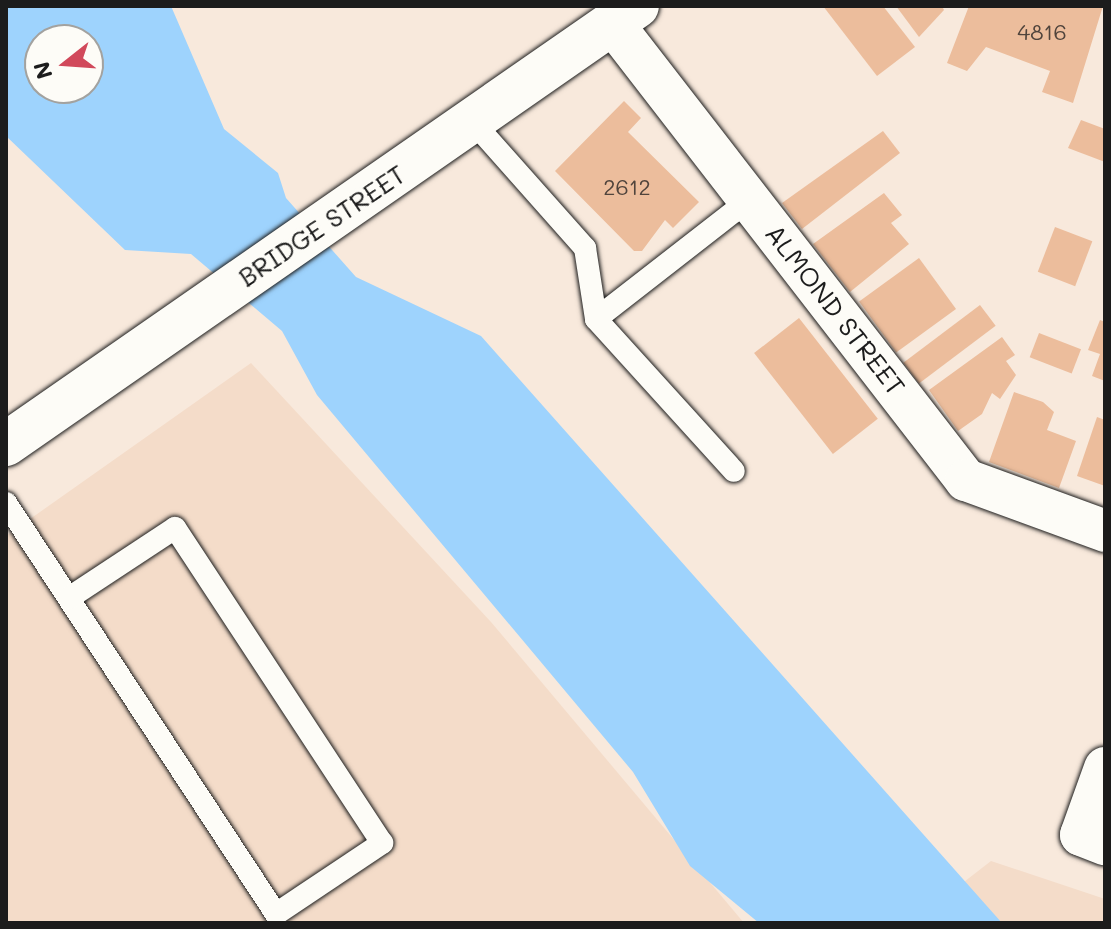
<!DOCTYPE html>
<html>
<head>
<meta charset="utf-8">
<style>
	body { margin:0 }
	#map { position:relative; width:1111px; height:929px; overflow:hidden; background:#f8e9dc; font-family:Mali,sans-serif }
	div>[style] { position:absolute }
	.built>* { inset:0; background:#f4dcc9 }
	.water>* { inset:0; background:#9ed3fd }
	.building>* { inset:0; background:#ecbd9c; transform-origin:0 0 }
	.roads { filter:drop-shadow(0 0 2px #1c1c1c) drop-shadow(0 0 2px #1c1c1c) }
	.service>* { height:22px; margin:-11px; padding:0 11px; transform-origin:11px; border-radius:11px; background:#fdfcf7 }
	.minor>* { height:42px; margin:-21px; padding:0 21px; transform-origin:21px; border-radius:21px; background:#fdfcf7 }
	.secondary>* { height:44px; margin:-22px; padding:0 22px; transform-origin:22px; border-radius:22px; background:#fdfcf7 }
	span { translate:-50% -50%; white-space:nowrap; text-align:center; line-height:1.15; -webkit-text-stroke:6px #fdfcf7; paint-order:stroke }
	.number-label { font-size:22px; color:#50443c }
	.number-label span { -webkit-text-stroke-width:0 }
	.street-label { font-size:26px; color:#1c1c1c }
	.frame { position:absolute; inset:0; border:8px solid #1c1c1c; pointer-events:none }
	.north { position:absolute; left:24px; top:24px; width:80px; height:80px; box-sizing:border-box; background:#fdfcf7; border:2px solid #a3a29f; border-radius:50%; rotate:253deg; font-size:22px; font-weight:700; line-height:32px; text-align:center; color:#1c1c1c }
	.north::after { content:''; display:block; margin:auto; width:28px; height:36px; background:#d1495b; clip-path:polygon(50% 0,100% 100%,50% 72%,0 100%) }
</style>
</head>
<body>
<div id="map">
	<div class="built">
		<i style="clip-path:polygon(251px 363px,491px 622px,744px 923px,6px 923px,6px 536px)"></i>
		<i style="clip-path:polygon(991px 861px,1105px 899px,1105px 923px,911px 923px)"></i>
	</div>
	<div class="water">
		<i style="clip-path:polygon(evenodd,6px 6px,171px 6px,224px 129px,278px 173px,286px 198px,356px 277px,481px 336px,1002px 923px,759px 923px,690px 866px,633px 772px,317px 395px,282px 331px,191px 254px,125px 250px,6px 136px,6px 6px,40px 40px,88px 40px,88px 88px,40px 88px,40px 40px)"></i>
	</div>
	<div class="building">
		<i style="clip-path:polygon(823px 6px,883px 6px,915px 47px,877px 76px)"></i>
		<i style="clip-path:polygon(896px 6px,942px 6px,944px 10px,919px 37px)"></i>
		<i style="clip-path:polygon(969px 6px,1103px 6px,1073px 103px,1042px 92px,1050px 71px,986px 47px,967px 71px,947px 63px)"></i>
		<i style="clip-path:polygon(624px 101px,641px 118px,628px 132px,699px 202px,673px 228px,665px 220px,642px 251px,634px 251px,555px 171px)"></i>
		<i style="clip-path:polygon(1081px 120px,1105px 129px,1105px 162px,1068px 148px)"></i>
		<i style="clip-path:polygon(883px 131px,900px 153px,802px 229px,782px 203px)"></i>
		<i style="clip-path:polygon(884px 193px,902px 215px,891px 223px,909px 244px,850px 292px,813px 244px)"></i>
		<i style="left:1055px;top:227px;width:40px;height:48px;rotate:21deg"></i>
		<i style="left:919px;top:258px;width:63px;height:74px;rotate:54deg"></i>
		<i style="left:980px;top:305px;width:26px;height:96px;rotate:53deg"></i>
		<i style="left:799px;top:318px;width:128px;height:57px;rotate:52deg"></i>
		<i style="clip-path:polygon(1100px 320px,1105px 322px,1105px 381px,1092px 376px,1100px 354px,1088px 350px)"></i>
		<i style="left:1039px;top:333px;width:45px;height:26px;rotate:21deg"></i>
		<i style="clip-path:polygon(1002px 337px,1015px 355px,1006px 361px,1016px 375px,1000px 399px,992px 393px,982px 414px,958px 431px,929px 390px)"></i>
		<i style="clip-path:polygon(1014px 392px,1043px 402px,1054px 412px,1047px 430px,1076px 441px,1059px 488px,989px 462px)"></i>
		<i style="clip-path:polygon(1097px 417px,1105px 420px,1105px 486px,1077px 476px)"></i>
	</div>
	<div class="roads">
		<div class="service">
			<i style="left:473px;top:122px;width:169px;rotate:48.4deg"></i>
			<i style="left:585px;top:248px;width:72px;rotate:81.2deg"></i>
			<i style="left:596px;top:319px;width:205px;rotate:47.8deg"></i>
			<i style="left:596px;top:319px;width:194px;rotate:-37.9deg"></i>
			<i style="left:6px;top:503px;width:492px;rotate:56.7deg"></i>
			<i style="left:276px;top:914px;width:128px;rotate:-33.8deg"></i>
			<i style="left:382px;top:843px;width:377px;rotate:-123.3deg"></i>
			<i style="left:175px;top:528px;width:127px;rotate:146.6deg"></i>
		</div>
		<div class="minor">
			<i style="left:613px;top:24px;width:577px;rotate:52.26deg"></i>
			<i style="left:966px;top:480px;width:148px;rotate:20.1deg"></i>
			<i style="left:1105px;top:768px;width:71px;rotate:109.7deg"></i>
			<i style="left:1081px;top:835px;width:26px;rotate:21deg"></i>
		</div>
		<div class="secondary">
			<i style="left:6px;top:444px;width:768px;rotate:-34.77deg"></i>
		</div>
	</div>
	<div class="number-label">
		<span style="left:1042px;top:32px">4816</span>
		<span style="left:627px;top:187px">2612</span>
	</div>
	<div class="street-label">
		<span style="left:322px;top:226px;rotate:-34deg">BRIDGE STREET</span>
		<span style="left:835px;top:310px;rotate:52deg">ALMOND STREET</span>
	</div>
	<div class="frame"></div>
	<div class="north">N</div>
</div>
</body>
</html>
